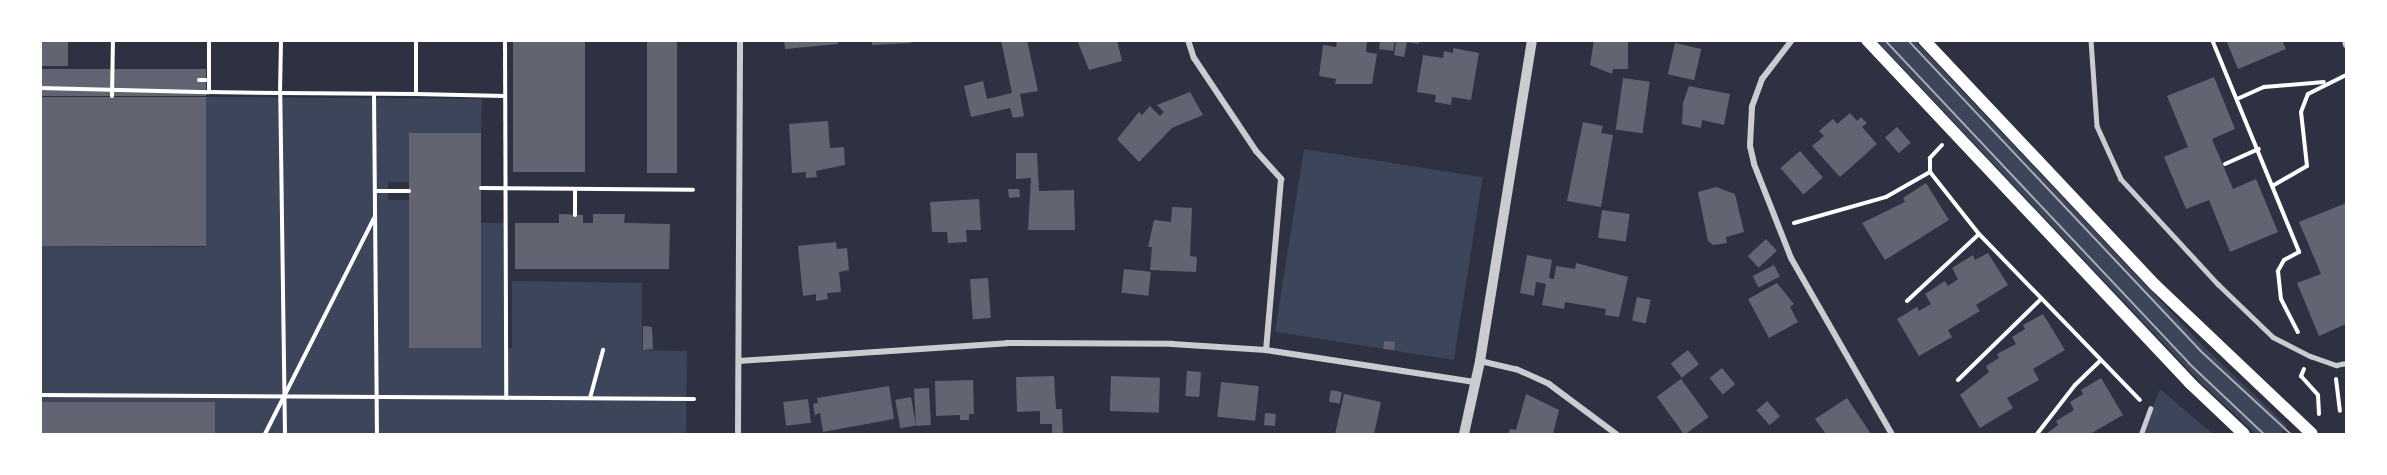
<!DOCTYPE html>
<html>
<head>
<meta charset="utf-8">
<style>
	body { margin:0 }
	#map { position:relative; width:2387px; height:475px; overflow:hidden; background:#2d3142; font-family:"Playfair Display",serif }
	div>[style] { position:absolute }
	.green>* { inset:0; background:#3c4559; transform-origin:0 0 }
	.building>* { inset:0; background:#626471; transform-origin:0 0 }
	.path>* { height:4px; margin:-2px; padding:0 2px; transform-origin:2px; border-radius:2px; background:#fff }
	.service>* { height:4.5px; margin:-2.25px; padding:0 2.25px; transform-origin:2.25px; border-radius:2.25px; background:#caccd0 }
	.minor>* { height:6px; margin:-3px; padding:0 3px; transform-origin:3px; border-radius:3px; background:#caccd0 }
	.tertiary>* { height:10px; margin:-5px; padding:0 5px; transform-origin:5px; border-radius:5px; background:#caccd0 }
	.secondary>* { height:12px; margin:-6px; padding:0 6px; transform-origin:6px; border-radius:6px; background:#fff }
	.tram>* { height:1.5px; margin:-0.75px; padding:0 0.75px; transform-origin:0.75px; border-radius:0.75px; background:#abadb3 }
	span { translate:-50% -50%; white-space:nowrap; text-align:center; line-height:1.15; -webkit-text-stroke:4.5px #fff; paint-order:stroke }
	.frame { position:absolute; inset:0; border:42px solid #fff; pointer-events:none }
</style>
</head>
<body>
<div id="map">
	<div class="green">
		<i style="clip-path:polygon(1877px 41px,1915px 41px,2205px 348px,2287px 426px,2280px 434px,2256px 434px,2200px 382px)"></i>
		<i style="clip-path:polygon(206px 97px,482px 99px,481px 133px,409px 133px,409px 182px,388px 182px,388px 200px,409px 200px,481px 223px,506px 223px,506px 348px,512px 348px,512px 281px,642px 283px,642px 350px,687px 351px,686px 434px,214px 434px,214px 403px,41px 402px,41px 246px,205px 247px)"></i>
		<i style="left:1304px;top:149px;width:181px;height:185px;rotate:9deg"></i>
		<i style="clip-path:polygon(2160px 389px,2213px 434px,2142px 434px)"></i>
	</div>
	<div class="building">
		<i style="left:40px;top:40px;width:28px;height:26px"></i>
		<i style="left:513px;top:40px;width:72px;height:132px"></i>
		<i style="left:647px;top:40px;width:30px;height:133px"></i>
		<i style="clip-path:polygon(784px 40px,838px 40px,838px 44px,785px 49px)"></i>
		<i style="clip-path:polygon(872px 40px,911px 40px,911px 43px,872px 45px)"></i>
		<i style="clip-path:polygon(1001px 40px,1027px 40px,1038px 91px,1020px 94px,1024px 116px,1013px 118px,1010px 108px,971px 117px,964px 86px,983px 81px,987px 99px,1012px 93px)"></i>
		<i style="clip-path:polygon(1077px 40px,1117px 40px,1122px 61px,1089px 70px)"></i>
		<i style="clip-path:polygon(1337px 40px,1367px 42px,1366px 52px,1377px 54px,1372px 84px,1335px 84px,1336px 79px,1319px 76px,1323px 45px,1336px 47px)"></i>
		<i style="clip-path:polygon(1380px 40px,1395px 40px,1393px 51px,1379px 49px)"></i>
		<i style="clip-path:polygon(1406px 40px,1420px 40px,1419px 44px,1407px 42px,1404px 57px,1394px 55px,1396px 41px)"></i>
		<i style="clip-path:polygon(1594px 40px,1628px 40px,1628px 69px,1613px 69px,1612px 74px,1590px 65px)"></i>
		<i style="clip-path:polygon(2226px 40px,2282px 40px,2286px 49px,2238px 69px)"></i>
		<i style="left:1675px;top:43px;width:27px;height:32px;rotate:13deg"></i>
		<i style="clip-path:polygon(1453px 48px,1479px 53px,1471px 100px,1452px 97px,1451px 105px,1435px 102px,1436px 95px,1417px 92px,1423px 55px,1443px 58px,1444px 51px,1453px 53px)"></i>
		<i style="left:40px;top:69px;width:166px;height:27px"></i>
		<i style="clip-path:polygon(2214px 77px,2235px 129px,2212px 139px,2233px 189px,2256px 179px,2278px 232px,2230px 252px,2209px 200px,2186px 209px,2164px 157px,2188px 147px,2167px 96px)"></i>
		<i style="left:1623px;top:78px;width:27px;height:52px;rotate:8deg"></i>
		<i style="clip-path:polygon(1689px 86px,1730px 94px,1724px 125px,1702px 120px,1701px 128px,1682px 124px,1683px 103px)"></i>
		<i style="clip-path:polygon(1190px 92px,1203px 115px,1172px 128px,1139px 162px,1117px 139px,1139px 112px,1142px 115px,1150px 106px,1160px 116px,1164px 112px,1157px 105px)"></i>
		<i style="left:40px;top:97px;width:166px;height:149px"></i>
		<i style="clip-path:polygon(1850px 113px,1857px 121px,1861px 117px,1867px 123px,1862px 127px,1877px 144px,1840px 177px,1812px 146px,1824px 136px,1819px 131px,1833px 119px,1837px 124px)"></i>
		<i style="clip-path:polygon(828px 121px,830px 148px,844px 147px,845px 165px,816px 171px,817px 177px,806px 178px,806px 172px,792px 173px,789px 124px)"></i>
		<i style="clip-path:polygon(1583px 122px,1603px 126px,1601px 133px,1613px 135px,1601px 207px,1567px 201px)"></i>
		<i style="left:1897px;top:127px;width:21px;height:16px;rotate:49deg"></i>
		<i style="left:409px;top:133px;width:72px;height:215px"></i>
		<i style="left:1800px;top:151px;width:35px;height:26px;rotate:49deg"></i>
		<i style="clip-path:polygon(1016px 153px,1037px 153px,1039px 191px,1074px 190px,1075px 230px,1028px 230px,1031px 178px,1016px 179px)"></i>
		<i style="clip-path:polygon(1926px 183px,1949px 220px,1885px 260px,1862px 223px,1905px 202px,1903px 198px)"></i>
		<i style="clip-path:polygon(1716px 187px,1735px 194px,1744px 232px,1726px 237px,1727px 243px,1713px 245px,1708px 241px,1698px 192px)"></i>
		<i style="clip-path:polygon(1008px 189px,1019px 189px,1020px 197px,1009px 198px)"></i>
		<i style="clip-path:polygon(979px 199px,981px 230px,966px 230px,967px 242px,948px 243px,947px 232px,932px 232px,930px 202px)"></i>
		<i style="clip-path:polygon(2346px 203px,2346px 324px,2319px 336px,2297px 283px,2321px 274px,2299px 222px)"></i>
		<i style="clip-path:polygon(1172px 207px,1192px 208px,1190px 256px,1197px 257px,1196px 272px,1150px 270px,1152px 247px,1148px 247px,1154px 220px,1171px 222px)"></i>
		<i style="left:1602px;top:210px;width:28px;height:28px;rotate:8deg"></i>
		<i style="clip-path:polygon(559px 214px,583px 215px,583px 223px,593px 223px,593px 214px,625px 214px,624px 223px,670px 224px,669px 269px,515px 269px,515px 223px,559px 223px)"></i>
		<i style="left:1766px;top:239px;width:16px;height:25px;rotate:47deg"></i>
		<i style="clip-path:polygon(836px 242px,837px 249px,847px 248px,849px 270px,839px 272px,841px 292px,827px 293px,828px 299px,816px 301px,816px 294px,803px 296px,798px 246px)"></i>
		<i style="clip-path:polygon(1988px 253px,2008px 285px,1976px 305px,1980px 311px,1948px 330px,1952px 337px,1919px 356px,1897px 319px,1917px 307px,1919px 311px,1931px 304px,1925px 294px,1945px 281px,1948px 286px,1958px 279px,1952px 268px,1973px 255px,1975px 260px)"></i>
		<i style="clip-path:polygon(1527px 255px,1552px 260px,1549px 278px,1554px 279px,1556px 266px,1575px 269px,1576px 263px,1628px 277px,1619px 317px,1605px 315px,1606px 309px,1565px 302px,1564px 309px,1542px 305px,1546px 284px,1536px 282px,1534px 296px,1520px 293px)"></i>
		<i style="left:1774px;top:265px;width:13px;height:24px;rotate:63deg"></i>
		<i style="left:1124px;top:269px;width:27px;height:24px;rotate:6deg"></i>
		<i style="left:988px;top:278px;width:40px;height:18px;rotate:86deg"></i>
		<i style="clip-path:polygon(1777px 283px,1794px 304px,1790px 307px,1798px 322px,1769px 338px,1748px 299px)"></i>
		<i style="left:1637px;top:297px;width:14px;height:24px;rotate:12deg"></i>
		<i style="clip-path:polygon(2043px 314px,2065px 350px,2033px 369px,2039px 380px,2007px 398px,2013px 408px,1980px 428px,1960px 395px,1989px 372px,1986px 366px,1999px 358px,1997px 354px,2016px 344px,2012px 337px,2025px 329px,2023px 325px)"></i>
		<i style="clip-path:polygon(643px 326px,652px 327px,653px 349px,643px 350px)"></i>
		<i style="left:1384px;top:341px;width:11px;height:8px;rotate:5deg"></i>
		<i style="left:1688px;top:350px;width:18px;height:22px;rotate:52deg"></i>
		<i style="left:1722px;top:368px;width:21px;height:16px;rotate:51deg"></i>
		<i style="left:1187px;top:371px;width:14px;height:25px;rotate:4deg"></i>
		<i style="clip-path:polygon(1054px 376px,1056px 409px,1062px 409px,1063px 434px,1052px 434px,1052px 424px,1040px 424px,1040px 411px,1017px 412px,1016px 377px)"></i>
		<i style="left:1111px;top:376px;width:49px;height:35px;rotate:2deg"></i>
		<i style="clip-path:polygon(2101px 378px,2123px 415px,2090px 434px,2046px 434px,2058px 425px,2056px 421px,2074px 410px,2070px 402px,2083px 394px,2081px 390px)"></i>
		<i style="left:1681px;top:379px;width:47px;height:30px;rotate:54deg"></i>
		<i style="clip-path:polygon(973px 380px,974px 414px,969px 414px,969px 420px,960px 420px,960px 415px,936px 416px,935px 381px)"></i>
		<i style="left:1221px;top:382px;width:38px;height:35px;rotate:6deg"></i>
		<i style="clip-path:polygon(889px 386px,894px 419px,823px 432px,820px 413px,815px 415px,813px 404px,818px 403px,817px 398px)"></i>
		<i style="left:929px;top:388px;width:37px;height:15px;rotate:87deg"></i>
		<i style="left:1331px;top:390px;width:11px;height:12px;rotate:10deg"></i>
		<i style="clip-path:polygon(1344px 394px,1381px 402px,1374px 434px,1335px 434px)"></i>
		<i style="clip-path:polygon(1526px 394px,1559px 410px,1553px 434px,1508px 434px,1510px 429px,1516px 430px)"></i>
		<i style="left:911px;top:397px;width:29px;height:16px;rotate:80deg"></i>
		<i style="clip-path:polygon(1847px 398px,1871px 434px,1826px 434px,1815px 419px)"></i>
		<i style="left:808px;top:399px;width:24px;height:25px;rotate:83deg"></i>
		<i style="left:1767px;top:401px;width:20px;height:14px;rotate:49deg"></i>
		<i style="left:40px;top:402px;width:175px;height:32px"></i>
		<i style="left:1265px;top:413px;width:11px;height:12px;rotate:5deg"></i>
	</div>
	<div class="path">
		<i style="left:209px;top:40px;width:52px;rotate:90deg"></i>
		<i style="left:209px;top:92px;width:71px;rotate:0.8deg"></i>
		<i style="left:280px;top:93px;width:53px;rotate:-88.9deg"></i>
		<i style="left:505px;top:40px;width:358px;rotate:89.8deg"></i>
		<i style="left:2213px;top:42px;width:227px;rotate:67.7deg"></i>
		<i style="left:2299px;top:252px;width:17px;rotate:152deg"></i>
		<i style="left:2284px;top:260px;width:13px;rotate:119deg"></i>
		<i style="left:2278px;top:271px;width:28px;rotate:84deg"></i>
		<i style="left:2281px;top:299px;width:37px;rotate:63deg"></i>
		<i style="left:199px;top:80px;width:10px"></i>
		<i style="left:40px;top:88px;width:169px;rotate:1.4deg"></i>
		<i style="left:374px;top:94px;width:340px;rotate:89.5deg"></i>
		<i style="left:416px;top:94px;width:89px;rotate:1.3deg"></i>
		<i style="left:112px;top:96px;width:56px;rotate:-89deg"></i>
		<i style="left:2237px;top:99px;width:30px;rotate:-24deg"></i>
		<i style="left:2264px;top:87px;width:60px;rotate:-4.8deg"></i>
		<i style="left:1942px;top:145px;width:18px;rotate:133deg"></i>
		<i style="left:1930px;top:158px;width:14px;rotate:90deg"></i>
		<i style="left:1930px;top:172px;width:79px;rotate:51.7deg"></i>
		<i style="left:2225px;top:164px;width:37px;rotate:-24deg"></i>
		<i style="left:2274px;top:185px;width:38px;rotate:-30deg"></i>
		<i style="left:2307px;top:166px;width:54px;rotate:-96.3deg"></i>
		<i style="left:2301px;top:112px;width:19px;rotate:-69deg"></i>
		<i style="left:2308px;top:94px;width:42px;rotate:-26.6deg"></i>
		<i style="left:481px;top:188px;width:212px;rotate:0.5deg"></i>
		<i style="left:375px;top:191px;width:34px"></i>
		<i style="left:575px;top:215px;width:25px;rotate:-90deg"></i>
		<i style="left:1794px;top:223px;width:96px;rotate:-15.8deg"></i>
		<i style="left:1886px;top:197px;width:51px;rotate:-29.6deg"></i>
		<i style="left:1907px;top:301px;width:98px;rotate:-42.9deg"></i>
		<i style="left:1979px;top:234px;width:231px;rotate:45.9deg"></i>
		<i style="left:2304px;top:369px;width:8px;rotate:113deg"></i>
		<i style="left:2301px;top:376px;width:25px;rotate:48deg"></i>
		<i style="left:2318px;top:395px;width:19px;rotate:87deg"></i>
		<i style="left:2336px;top:379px;width:32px;rotate:83deg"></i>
		<i style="left:1958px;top:380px;width:116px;rotate:-44.3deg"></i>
		<i style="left:40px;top:395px;width:654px;rotate:0.35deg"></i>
		<i style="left:590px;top:398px;width:50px;rotate:-74.8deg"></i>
		<i style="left:265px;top:434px;width:242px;rotate:-63.2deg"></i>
		<i style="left:285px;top:434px;width:341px;rotate:-90.8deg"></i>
		<i style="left:280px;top:93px;width:136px;rotate:0.4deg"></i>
		<i style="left:416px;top:94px;width:54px;rotate:-90deg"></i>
		<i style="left:2037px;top:434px;width:62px;rotate:-52.2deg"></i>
		<i style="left:2075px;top:385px;width:35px;rotate:-44deg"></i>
	</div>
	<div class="service">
		<i style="left:2091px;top:40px;width:86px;rotate:86deg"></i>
		<i style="left:2097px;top:126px;width:58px;rotate:65.6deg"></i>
		<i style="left:2121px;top:179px;width:143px;rotate:47.3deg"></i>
		<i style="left:2218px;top:284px;width:76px;rotate:43.9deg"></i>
		<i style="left:2273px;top:337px;width:42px;rotate:27.2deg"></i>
		<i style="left:2310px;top:356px;width:28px;rotate:19deg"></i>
		<i style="left:2336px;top:365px;width:10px;rotate:-11deg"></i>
		<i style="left:2141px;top:434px;width:27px;rotate:-70deg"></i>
	</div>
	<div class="minor">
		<i style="left:1188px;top:40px;width:19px;rotate:72deg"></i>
		<i style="left:1194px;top:58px;width:112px;rotate:56.3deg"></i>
		<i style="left:1256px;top:151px;width:38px;rotate:48deg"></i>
		<i style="left:1281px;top:179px;width:172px;rotate:95deg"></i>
		<i style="left:1792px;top:40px;width:49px;rotate:127.6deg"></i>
		<i style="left:1762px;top:79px;width:30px;rotate:110deg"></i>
		<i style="left:1752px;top:107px;width:39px;rotate:93deg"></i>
		<i style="left:1750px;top:146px;width:18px;rotate:77deg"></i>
		<i style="left:1754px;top:164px;width:101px;rotate:68.5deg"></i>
		<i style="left:1791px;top:258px;width:203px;rotate:60.2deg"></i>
		<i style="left:2345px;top:40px;width:5px;rotate:79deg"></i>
		<i style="left:739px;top:361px;width:269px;rotate:-3.8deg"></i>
		<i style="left:1007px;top:343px;width:165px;rotate:0.3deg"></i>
		<i style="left:1172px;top:344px;width:94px;rotate:3.7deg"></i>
		<i style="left:1266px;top:350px;width:211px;rotate:8.7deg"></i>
		<i style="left:1480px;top:361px;width:37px;rotate:13deg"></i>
		<i style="left:1516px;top:369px;width:36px;rotate:24deg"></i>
		<i style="left:1549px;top:384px;width:84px;rotate:36.7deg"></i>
		<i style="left:738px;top:434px;width:394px;rotate:-89.7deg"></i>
	</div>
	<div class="tertiary">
		<i style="left:1464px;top:434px;width:75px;rotate:-77.6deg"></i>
		<i style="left:1480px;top:361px;width:325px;rotate:-80.8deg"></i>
	</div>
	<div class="secondary">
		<i style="left:1867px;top:40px;width:471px;rotate:46.7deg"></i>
		<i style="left:2190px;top:383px;width:74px;rotate:43.4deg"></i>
		<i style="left:1924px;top:40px;width:337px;rotate:46.7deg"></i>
		<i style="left:2155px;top:285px;width:216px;rotate:43.5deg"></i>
	</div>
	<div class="tram">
		<i style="left:1885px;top:40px;width:444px;rotate:46.7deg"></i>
		<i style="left:2189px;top:363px;width:103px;rotate:43.4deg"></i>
		<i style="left:1908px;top:40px;width:427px;rotate:46.7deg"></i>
		<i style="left:2201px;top:351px;width:122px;rotate:42.7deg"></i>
	</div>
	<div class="frame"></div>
</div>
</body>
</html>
